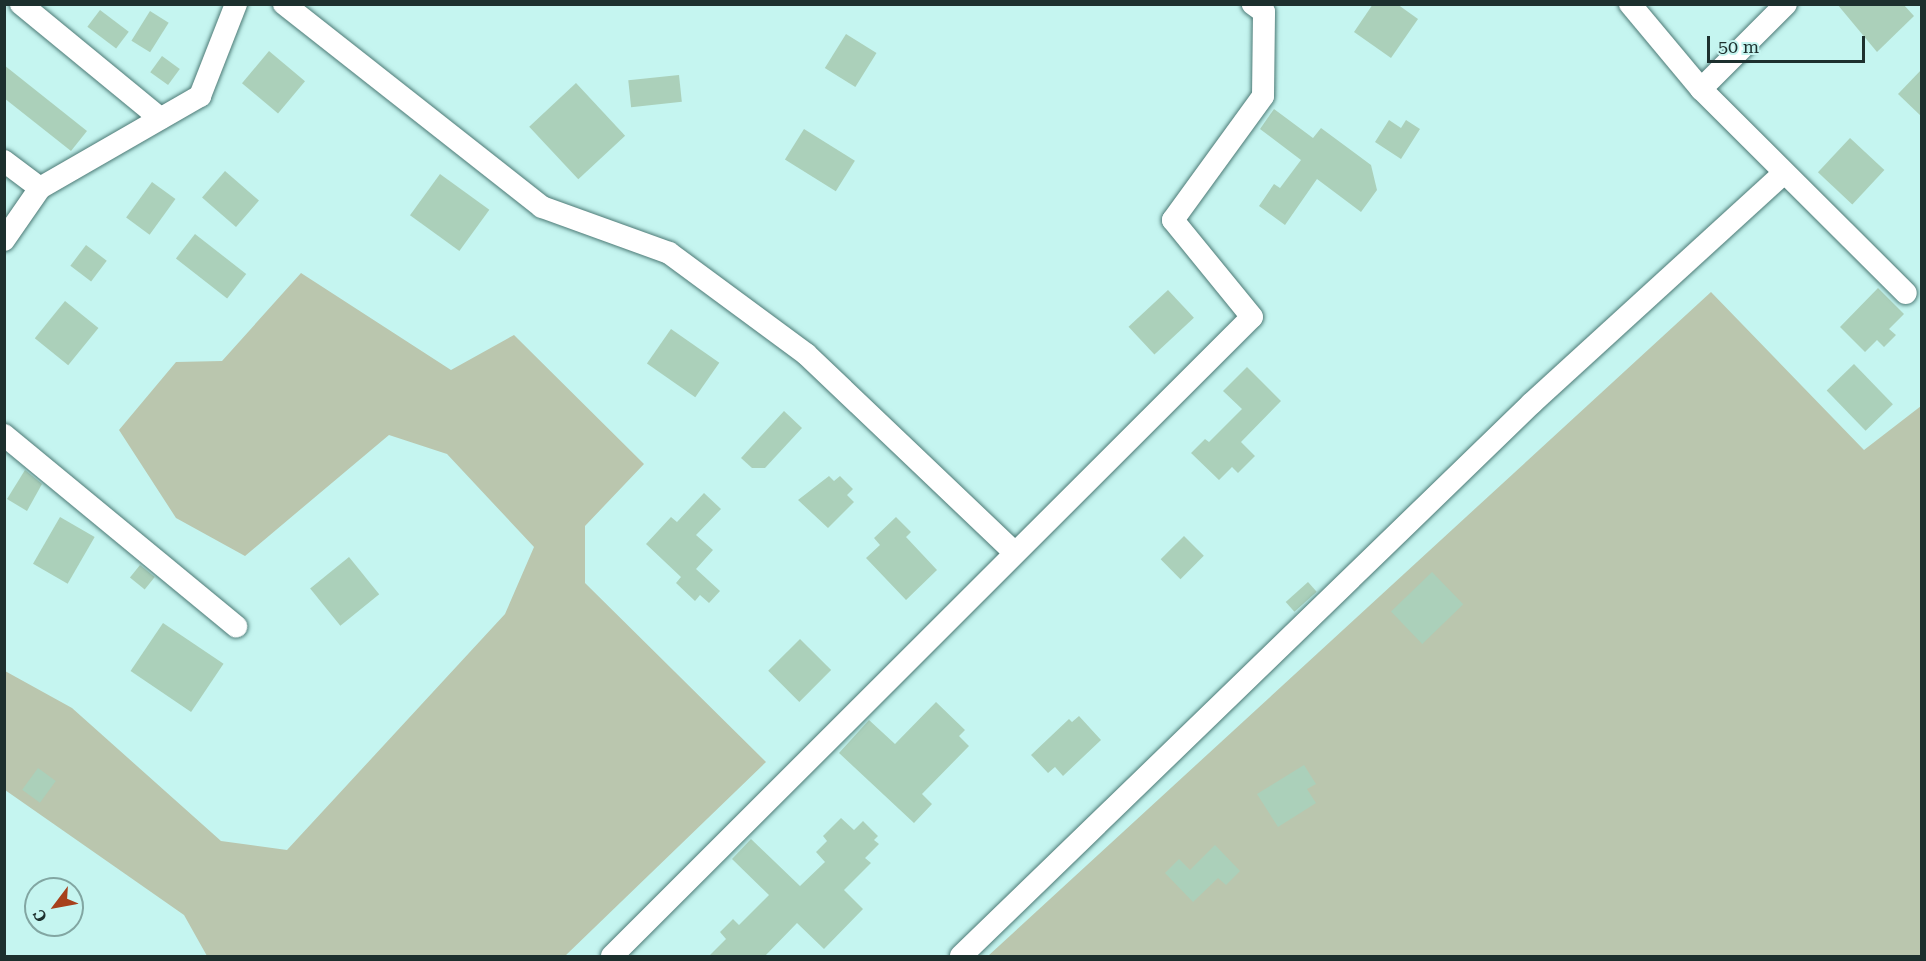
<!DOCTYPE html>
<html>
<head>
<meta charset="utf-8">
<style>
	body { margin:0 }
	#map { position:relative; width:1926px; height:961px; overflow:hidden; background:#c5f5f0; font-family:"Roboto Serif",serif }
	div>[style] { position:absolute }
	.green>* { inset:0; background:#bac6ae }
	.building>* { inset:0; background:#abd0ba; transform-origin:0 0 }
	.roads { filter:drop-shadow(0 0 2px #4c7975) drop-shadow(0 0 2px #4c7975) }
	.minor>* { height:22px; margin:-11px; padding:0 11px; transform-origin:11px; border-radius:11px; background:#fff }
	span { translate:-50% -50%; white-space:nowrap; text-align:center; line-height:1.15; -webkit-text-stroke:5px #c5f5f0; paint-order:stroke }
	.frame { position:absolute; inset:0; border:6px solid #1d302e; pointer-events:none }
	.north { position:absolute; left:24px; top:877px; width:60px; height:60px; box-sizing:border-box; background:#c5f5f0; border:2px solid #82a6a2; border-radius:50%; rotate:238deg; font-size:16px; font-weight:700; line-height:24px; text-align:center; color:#1d302e }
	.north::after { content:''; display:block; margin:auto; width:21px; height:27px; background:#a7401b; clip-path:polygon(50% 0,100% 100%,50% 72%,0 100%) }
	.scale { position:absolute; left:1707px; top:36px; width:158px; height:27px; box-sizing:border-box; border:3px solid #1d302e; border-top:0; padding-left:8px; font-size:18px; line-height:21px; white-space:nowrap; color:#1d302e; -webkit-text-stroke:4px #c5f5f0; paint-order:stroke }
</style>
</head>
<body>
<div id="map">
	<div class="green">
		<i style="clip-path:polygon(301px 273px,451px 370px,514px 335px,644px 464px,585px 526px,585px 583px,766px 762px,565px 956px,207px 956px,184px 915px,5px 790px,5px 671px,72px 708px,221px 841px,287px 850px,505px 614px,534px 547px,447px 454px,389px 435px,245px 556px,176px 518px,119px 430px,176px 362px,222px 361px)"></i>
		<i style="clip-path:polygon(1711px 292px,1864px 450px,1921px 406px,1921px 956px,988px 956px)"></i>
	</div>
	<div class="building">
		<i style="clip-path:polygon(1373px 4px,1397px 4px,1418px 19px,1391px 58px,1354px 32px)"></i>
		<i style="clip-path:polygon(1837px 4px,1903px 4px,1914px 16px,1877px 52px)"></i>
		<i style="left:100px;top:10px;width:36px;height:21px;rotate:37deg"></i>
		<i style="left:150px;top:11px;width:22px;height:35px;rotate:32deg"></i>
		<i style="left:846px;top:34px;width:36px;height:40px;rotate:32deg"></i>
		<i style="left:269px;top:51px;width:47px;height:42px;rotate:40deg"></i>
		<i style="left:162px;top:56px;width:22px;height:20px;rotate:36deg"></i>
		<i style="clip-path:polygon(4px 65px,87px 131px,71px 151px,4px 98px)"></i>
		<i style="clip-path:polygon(1922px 69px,1922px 117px,1898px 94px)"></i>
		<i style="left:679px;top:75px;width:27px;height:51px;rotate:84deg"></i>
		<i style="left:576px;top:83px;width:72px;height:64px;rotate:47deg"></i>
		<i style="clip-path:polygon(1274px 109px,1313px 138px,1321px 128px,1371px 165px,1377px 190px,1361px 212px,1317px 179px,1285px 225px,1259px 206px,1274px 184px,1280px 188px,1301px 160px,1260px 129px)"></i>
		<i style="clip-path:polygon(1389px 120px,1401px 128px,1406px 120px,1420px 129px,1401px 159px,1375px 142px)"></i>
		<i style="left:804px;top:129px;width:60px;height:36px;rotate:32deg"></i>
		<i style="left:1850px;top:138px;width:47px;height:47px;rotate:43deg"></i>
		<i style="left:225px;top:171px;width:45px;height:35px;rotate:41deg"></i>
		<i style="left:440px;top:174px;width:61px;height:51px;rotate:36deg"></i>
		<i style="left:152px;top:182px;width:29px;height:44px;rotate:36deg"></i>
		<i style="left:195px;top:234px;width:65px;height:31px;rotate:38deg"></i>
		<i style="left:86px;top:245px;width:26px;height:26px;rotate:37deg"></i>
		<i style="clip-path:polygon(1878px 288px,1904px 314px,1889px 329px,1896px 335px,1884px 347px,1877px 340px,1865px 352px,1840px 327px)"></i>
		<i style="left:1168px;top:290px;width:38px;height:54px;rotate:47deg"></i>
		<i style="left:65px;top:301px;width:43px;height:48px;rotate:39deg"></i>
		<i style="left:671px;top:329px;width:59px;height:42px;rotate:35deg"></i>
		<i style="left:1854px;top:364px;width:56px;height:38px;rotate:46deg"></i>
		<i style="clip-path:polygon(1247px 367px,1281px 401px,1241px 442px,1255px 456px,1238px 473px,1232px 467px,1219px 480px,1191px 453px,1205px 439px,1209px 442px,1242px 409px,1223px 391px)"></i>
		<i style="clip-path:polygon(784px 411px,802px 428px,765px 468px,752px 468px,741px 458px)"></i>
		<i style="clip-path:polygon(25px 470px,42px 484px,27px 511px,7px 499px)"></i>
		<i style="clip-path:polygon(829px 476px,834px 481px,840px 476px,853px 489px,847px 495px,854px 502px,828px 528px,798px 500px)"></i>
		<i style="clip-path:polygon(704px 493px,721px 509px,696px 535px,713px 550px,696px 569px,720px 591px,709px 603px,700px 595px,695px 601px,676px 583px,681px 577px,646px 544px,671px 517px,677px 522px)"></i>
		<i style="left:60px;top:517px;width:40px;height:54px;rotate:30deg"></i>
		<i style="clip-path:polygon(896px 517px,911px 532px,906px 537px,937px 570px,906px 600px,866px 558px,880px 545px,874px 538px)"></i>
		<i style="left:1184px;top:536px;width:28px;height:33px;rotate:45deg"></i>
		<i style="left:349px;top:557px;width:48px;height:50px;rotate:51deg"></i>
		<i style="left:140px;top:565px;width:19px;height:16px;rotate:39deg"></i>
		<i style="left:1432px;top:572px;width:45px;height:57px;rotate:46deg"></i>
		<i style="left:1308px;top:582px;width:13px;height:30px;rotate:48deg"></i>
		<i style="left:163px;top:623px;width:73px;height:58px;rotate:34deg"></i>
		<i style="left:800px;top:639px;width:44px;height:45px;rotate:45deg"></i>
		<i style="clip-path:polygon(936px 702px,965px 730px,959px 736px,969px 746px,922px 794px,932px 804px,914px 823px,839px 753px,869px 720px,895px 744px)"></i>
		<i style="clip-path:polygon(1079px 716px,1101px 740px,1063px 776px,1055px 767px,1048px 773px,1031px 755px,1069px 719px,1072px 722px)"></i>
		<i style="clip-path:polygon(1304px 765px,1316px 784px,1307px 789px,1316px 803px,1278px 827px,1257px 794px)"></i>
		<i style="left:38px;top:768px;width:22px;height:27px;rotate:36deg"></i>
		<i style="clip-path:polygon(841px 818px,854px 830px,863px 821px,878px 836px,874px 840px,879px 844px,865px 858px,871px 863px,844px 890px,863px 909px,824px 949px,797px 923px,764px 957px,708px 957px,726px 939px,720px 932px,733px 919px,739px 925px,769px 895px,732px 859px,751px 839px,800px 886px,825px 862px,816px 852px,827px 841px,823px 836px)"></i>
		<i style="clip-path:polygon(1215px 845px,1240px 871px,1226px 885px,1218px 878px,1193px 902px,1165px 873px,1179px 859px,1190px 870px)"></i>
	</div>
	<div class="roads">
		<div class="minor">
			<i style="left:21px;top:4px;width:180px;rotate:39.4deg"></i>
			<i style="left:284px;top:4px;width:328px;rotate:38.2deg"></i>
			<i style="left:542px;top:207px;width:135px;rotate:19.9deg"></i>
			<i style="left:669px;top:253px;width:170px;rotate:36.4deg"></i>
			<i style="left:806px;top:354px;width:287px;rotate:43.6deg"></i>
			<i style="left:1630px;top:4px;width:111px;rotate:50.1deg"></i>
			<i style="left:1701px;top:89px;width:289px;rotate:44.9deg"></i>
			<i style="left:1701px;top:89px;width:120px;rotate:-45deg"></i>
			<i style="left:4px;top:161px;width:45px;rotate:36.9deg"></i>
			<i style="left:4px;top:240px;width:63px;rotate:-55.3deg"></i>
			<i style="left:40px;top:188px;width:185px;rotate:-29.9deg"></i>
			<i style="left:200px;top:96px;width:99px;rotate:-68.6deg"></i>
			<i style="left:4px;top:435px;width:301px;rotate:39.5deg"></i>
			<i style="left:612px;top:956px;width:904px;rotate:-44.96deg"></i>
			<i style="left:1252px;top:317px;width:125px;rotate:-129.2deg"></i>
			<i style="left:1173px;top:220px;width:153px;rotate:-54deg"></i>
			<i style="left:1263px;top:96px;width:84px;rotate:-89.3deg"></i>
			<i style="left:1264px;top:12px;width:14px;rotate:-144deg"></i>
			<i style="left:961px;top:956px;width:795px;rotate:-44.08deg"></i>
			<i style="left:1532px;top:403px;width:340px;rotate:-42.4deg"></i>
		</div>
	</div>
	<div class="frame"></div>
	<div class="north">С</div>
	<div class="scale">50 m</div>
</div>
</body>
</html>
